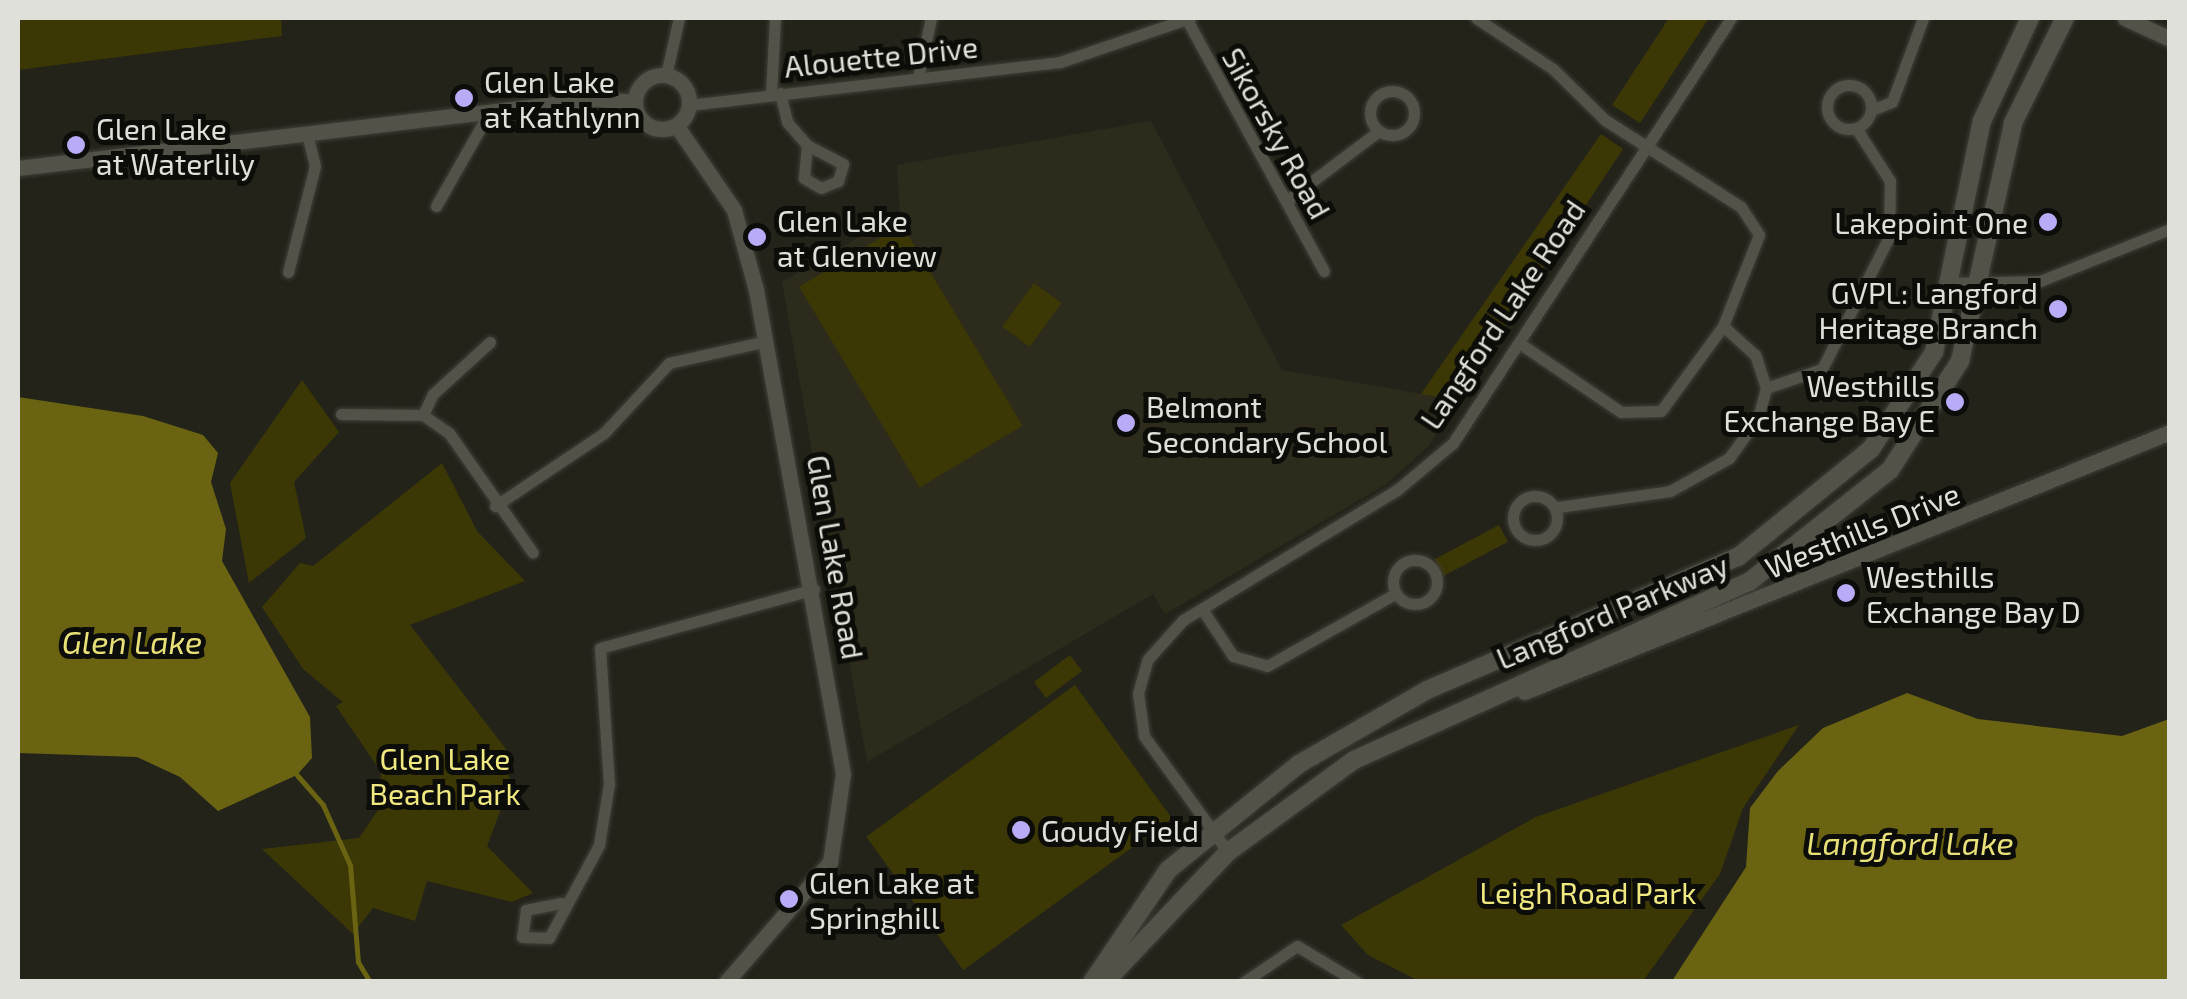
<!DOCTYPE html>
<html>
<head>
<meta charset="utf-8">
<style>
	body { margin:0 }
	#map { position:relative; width:2187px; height:999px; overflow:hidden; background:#23231a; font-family:"Exo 2",sans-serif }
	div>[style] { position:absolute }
	.built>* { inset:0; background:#2c2b1c }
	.green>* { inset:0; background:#3c3806; transform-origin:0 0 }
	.water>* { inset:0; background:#6a6412 }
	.stream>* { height:5px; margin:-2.5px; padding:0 2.5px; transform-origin:2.5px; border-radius:2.5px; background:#6a6412 }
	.roads { filter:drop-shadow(0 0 2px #3f3f38) drop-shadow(0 0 2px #3f3f38) }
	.minor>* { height:11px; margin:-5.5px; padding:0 5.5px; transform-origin:5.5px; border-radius:5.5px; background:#535249 }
	.minor>.ring { margin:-5.5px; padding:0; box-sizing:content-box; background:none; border:11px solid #535249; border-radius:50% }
	.tertiary>* { height:15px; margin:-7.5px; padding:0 7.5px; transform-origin:7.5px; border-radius:7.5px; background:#535249 }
	.tertiary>.ring { margin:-7.5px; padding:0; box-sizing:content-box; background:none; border:15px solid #535249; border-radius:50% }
	.secondary>* { height:18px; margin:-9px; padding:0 9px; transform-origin:9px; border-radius:9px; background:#535249 }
	.dots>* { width:28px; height:28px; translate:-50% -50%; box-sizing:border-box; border:5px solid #0c0c08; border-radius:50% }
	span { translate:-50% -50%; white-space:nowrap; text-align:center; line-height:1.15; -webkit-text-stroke:10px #0c0c08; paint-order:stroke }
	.street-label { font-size:30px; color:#e0e0da }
	.poi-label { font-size:30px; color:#e0e0da }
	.left { translate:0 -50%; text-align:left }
	.right { translate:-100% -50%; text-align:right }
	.park-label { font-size:30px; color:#f0e980 }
	.water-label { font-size:32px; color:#e8e178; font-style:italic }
	.frame { position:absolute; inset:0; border:20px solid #e0e0da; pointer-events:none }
</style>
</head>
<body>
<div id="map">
	<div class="built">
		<i style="clip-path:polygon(1151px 121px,1282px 370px,1457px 400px,1429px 446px,1385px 485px,1165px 614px,1153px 594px,867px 762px,782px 282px,900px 213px,897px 165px)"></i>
	</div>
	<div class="green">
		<i style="clip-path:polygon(18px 18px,281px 18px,282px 36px,18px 70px)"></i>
		<i style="clip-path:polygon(1669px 18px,1709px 18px,1640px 123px,1612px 105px)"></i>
		<i style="clip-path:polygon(1601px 134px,1623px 149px,1457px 400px,1421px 394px)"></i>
		<i style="left:902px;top:225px;width:234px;height:120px;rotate:59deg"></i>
		<i style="left:1034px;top:283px;width:34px;height:54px;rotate:36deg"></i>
		<i style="clip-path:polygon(302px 380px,339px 432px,294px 482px,306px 538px,249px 583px,230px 483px)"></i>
		<i style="clip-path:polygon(442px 463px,477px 531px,525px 581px,410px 625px,506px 749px,510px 785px,487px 846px,533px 893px,512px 902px,427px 881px,415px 921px,373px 908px,353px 934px,262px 849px,359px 838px,378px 810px,381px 772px,336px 706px,343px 702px,303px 669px,262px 607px,300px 563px,313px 566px)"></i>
		<i style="left:1499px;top:525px;width:19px;height:73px;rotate:62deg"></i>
		<i style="left:1070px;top:655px;width:20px;height:45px;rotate:53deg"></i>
		<i style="left:1075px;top:685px;width:165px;height:258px;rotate:54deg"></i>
		<i style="clip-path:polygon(1799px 725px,1743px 808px,1720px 874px,1643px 981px,1419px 981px,1368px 955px,1341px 925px,1536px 817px)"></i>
	</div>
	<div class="water">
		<i style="clip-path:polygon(18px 397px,143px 416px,203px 435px,218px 453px,211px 482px,226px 529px,222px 561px,310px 717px,312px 758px,297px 775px,218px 811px,180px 777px,137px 757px,18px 753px)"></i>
		<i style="clip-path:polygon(1907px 693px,1978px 719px,2122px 736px,2169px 719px,2169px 981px,1672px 981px,1746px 867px,1750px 808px,1778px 771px,1823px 728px)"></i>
	</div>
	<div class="stream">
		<i style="left:297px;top:775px;width:40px;rotate:49deg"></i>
		<i style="left:323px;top:805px;width:66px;rotate:65.8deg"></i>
		<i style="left:350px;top:865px;width:97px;rotate:85.3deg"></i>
		<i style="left:358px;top:962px;width:23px;rotate:59deg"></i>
	</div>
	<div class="roads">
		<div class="minor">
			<i style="left:1476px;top:18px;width:92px;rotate:33.5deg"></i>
			<i style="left:1553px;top:69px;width:73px;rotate:44.4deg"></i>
			<i style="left:1605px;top:120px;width:161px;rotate:32.6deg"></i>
			<i style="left:1741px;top:207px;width:33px;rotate:57deg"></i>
			<i style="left:1759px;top:235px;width:98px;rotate:111.6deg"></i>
			<i style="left:1723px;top:326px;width:105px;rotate:126.1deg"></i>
			<i style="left:1661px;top:411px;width:40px;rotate:178.6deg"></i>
			<i style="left:1621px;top:412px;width:120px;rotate:-145.9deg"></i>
			<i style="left:1187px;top:20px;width:286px;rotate:61.4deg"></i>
			<i style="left:666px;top:75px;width:58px;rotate:-77.2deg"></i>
			<i style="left:918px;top:78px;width:61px;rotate:-77.8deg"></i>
			<i class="ring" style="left:1827px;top:85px;width:33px;height:33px"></i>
			<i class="ring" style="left:1370px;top:91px;width:33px;height:33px"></i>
			<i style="left:780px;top:93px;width:30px;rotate:76deg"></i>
			<i style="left:787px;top:122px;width:30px;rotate:49deg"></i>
			<i style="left:807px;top:145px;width:41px;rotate:27.8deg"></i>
			<i style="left:843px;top:164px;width:18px;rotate:106deg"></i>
			<i style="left:838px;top:181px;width:18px;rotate:158deg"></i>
			<i style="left:821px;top:188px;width:20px;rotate:-150deg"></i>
			<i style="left:804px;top:178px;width:33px;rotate:-85deg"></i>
			<i style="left:771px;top:94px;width:76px;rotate:-87deg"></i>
			<i style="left:689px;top:105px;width:373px;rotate:-6.6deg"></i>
			<i style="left:1060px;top:62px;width:137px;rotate:-18.7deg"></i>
			<i style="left:1871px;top:110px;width:22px;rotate:-21deg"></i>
			<i style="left:1892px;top:102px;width:90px;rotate:-69.7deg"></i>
			<i style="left:1286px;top:201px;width:116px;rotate:-37deg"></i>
			<i style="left:436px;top:206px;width:109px;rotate:-60.4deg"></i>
			<i style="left:288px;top:272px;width:109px;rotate:-75.7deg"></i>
			<i style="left:315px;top:166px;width:32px;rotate:-104deg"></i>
			<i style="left:1953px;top:283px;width:87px;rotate:-1.3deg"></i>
			<i style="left:2040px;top:281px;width:140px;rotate:-21.8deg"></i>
			<i style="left:1766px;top:388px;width:59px;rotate:-18.7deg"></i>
			<i style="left:1822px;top:369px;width:148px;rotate:-63.1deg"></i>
			<i style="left:1889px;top:237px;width:56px;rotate:-89deg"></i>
			<i style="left:1890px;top:181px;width:63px;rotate:-122.7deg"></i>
			<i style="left:341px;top:414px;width:82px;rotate:0.7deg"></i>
			<i style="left:423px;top:415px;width:32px;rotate:35deg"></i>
			<i style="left:449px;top:433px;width:146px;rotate:55deg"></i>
			<i style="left:423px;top:415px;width:23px;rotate:-65deg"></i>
			<i style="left:433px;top:394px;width:77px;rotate:-42.4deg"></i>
			<i class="ring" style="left:1513px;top:496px;width:33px;height:33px"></i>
			<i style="left:495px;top:506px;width:131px;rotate:-33.8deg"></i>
			<i style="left:604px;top:433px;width:96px;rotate:-47.1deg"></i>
			<i style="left:669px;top:363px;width:100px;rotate:-12.7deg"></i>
			<i style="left:1558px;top:507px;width:113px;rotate:-8.1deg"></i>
			<i style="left:1670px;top:491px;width:68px;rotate:-29.2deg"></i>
			<i style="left:1729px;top:458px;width:49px;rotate:-54.1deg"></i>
			<i style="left:1758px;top:418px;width:31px;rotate:-75deg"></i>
			<i style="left:1766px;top:388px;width:35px;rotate:-108deg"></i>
			<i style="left:1755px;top:355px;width:43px;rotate:-137.8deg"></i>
			<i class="ring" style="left:1393px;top:560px;width:33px;height:33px"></i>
			<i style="left:1202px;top:609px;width:56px;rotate:56.6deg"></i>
			<i style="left:1233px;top:656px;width:35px;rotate:16deg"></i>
			<i style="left:1267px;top:666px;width:142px;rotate:-29.4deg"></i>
			<i style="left:1228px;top:852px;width:143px;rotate:-125.9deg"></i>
			<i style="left:1144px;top:736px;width:43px;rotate:-97.9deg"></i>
			<i style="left:1138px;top:693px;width:35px;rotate:-74deg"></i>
			<i style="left:1148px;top:659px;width:52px;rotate:-48.1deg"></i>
			<i style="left:1183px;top:620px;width:250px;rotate:-31.3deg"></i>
			<i style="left:1397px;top:490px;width:73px;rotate:-40deg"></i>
			<i style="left:1453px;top:443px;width:508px;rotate:-56.81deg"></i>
			<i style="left:561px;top:903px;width:36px;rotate:169deg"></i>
			<i style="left:526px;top:910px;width:27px;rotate:98deg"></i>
			<i style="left:522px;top:937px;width:27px;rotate:2deg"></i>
			<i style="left:549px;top:938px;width:106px;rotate:-61.7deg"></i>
			<i style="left:599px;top:845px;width:62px;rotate:-80.7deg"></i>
			<i style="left:609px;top:784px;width:136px;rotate:-93.8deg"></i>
			<i style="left:600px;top:648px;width:222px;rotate:-15.4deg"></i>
			<i style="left:1244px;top:982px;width:64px;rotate:-34.2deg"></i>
			<i style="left:1297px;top:946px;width:70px;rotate:31deg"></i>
		</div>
		<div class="tertiary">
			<i style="left:2125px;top:18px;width:50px;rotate:25deg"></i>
			<i class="ring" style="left:635px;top:75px;width:39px;height:39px"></i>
			<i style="left:676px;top:125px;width:103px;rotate:55.7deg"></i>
			<i style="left:734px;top:210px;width:83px;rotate:74.6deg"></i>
			<i style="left:756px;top:290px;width:492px;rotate:79.8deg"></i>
			<i style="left:843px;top:774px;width:89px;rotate:98.4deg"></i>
			<i style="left:830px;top:862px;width:159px;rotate:130.9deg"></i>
			<i style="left:18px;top:168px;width:581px;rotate:-6.82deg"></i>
			<i style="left:595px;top:99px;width:39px;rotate:4deg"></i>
			<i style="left:1524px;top:692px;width:696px;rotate:-21.92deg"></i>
		</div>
		<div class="secondary">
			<i style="left:1092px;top:982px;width:135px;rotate:-55.8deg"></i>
			<i style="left:1168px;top:870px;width:169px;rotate:-39deg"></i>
			<i style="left:1299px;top:764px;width:148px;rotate:-30deg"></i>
			<i style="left:1427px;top:690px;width:338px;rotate:-23.2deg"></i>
			<i style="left:1738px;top:557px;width:171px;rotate:-39.1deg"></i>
			<i style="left:1871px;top:449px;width:116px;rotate:-57deg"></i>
			<i style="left:1934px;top:352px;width:236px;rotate:-78.3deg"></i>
			<i style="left:1982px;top:121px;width:114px;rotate:-65deg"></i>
			<i style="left:1105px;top:982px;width:179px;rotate:-46.6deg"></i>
			<i style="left:1228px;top:852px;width:156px;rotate:-36.1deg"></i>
			<i style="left:1354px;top:760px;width:433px;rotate:-24.3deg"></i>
			<i style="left:1749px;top:582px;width:180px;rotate:-38.5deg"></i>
			<i style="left:1890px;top:470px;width:130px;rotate:-57.3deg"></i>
			<i style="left:1960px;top:361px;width:244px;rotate:-77.4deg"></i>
			<i style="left:2013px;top:123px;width:117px;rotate:-63.7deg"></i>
		</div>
	</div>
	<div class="dots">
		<i style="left:464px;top:98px;background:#b9abf7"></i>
		<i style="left:76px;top:145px;background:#b9abf7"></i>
		<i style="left:2048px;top:222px;background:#b9abf7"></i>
		<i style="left:757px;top:237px;background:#b9abf7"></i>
		<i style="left:2058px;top:309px;background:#b9abf7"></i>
		<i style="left:1955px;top:402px;background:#b9abf7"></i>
		<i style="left:1126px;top:423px;background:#b9abf7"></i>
		<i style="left:1846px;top:593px;background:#b9abf7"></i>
		<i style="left:1021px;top:830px;background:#b9abf7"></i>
		<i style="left:789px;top:899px;background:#b9abf7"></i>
	</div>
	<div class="street-label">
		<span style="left:881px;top:56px;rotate:-6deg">Alouette Drive</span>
		<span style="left:1277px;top:133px;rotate:61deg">Sikorsky Road</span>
		<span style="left:1502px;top:314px;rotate:-56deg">Langford Lake Road</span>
		<span style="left:1862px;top:530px;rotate:-22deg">Westhills Drive</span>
		<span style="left:836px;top:557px;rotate:80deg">Glen Lake Road</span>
		<span style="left:1612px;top:611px;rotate:-23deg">Langford Parkway</span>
	</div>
	<div class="poi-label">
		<span class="left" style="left:484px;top:98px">Glen Lake<br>at Kathlynn</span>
		<span class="left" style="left:96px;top:145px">Glen Lake<br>at Waterlily</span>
		<span class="left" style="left:777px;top:237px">Glen Lake<br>at Glenview</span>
		<span class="right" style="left:2028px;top:222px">Lakepoint One</span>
		<span class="right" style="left:2038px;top:309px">GVPL: Langford<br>Heritage Branch</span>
		<span class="right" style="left:1935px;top:402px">Westhills<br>Exchange Bay E</span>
		<span class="left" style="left:1146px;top:423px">Belmont<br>Secondary School</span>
		<span class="left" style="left:1866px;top:593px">Westhills<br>Exchange Bay D</span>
		<span class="left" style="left:1041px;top:830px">Goudy Field</span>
		<span class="left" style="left:809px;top:899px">Glen Lake at<br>Springhill</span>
	</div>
	<div class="park-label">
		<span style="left:445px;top:775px">Glen Lake<br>Beach Park</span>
		<span style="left:1588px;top:892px">Leigh Road Park</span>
	</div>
	<div class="water-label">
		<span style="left:132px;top:641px">Glen Lake</span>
		<span style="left:1910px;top:842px">Langford Lake</span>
	</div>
	<div class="frame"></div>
</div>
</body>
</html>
